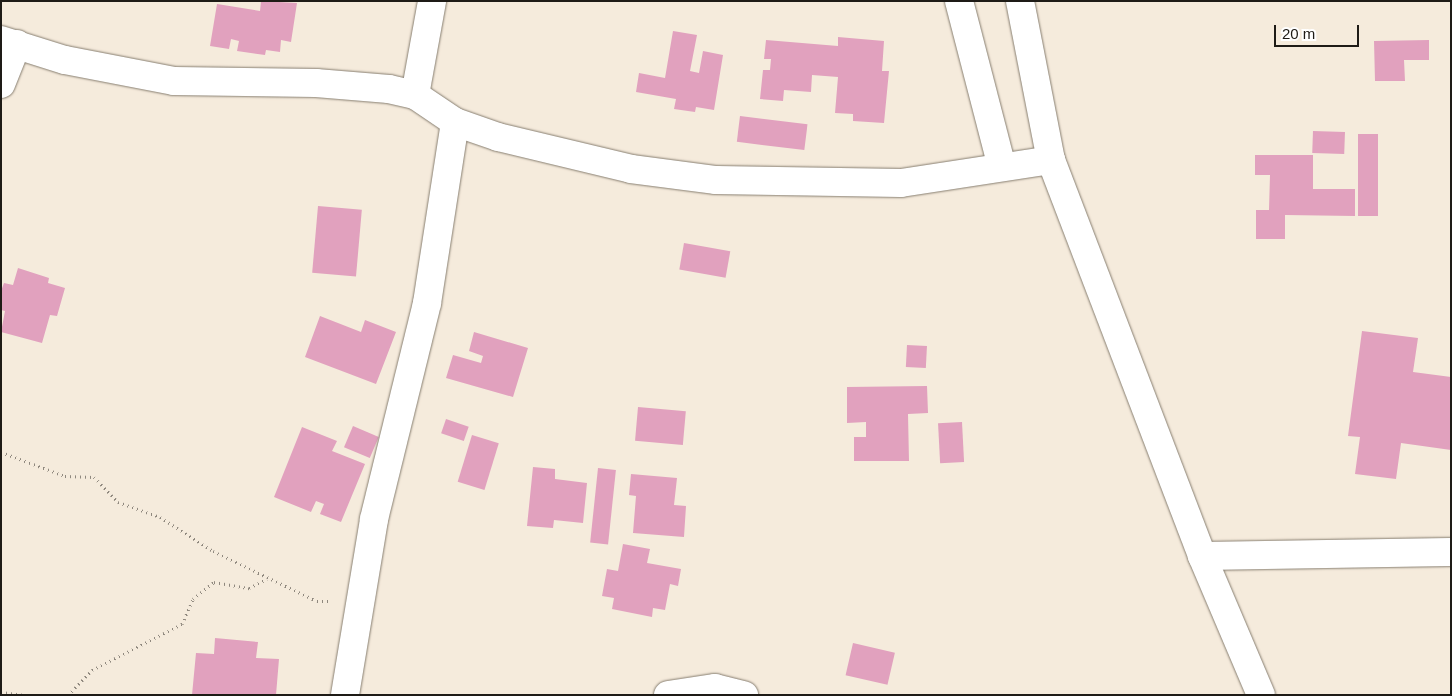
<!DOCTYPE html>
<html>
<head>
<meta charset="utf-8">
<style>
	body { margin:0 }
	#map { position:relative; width:1452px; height:696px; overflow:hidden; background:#f5ebdc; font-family:Arial,sans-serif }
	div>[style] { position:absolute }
	.building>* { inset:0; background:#e1a1be; transform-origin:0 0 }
	.path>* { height:3px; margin-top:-1.5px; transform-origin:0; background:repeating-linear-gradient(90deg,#8f887e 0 1px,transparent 0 5px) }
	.roads { filter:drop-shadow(0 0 1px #877e70) drop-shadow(0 0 1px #877e70) }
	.minor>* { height:28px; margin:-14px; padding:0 14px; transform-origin:14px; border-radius:14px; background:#fff }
	.highway>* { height:28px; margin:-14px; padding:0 14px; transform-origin:14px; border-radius:14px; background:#fff }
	span { translate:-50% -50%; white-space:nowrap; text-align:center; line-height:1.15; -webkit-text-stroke:4px #fff; paint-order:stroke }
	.frame { position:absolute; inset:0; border:2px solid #1e1b16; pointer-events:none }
	.scale { position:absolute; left:1274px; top:25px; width:85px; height:22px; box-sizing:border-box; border:2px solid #1e1b16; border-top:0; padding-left:6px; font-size:15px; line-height:18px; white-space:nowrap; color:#1e1b16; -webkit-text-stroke:4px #fff; paint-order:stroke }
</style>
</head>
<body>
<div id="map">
	<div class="building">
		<i style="clip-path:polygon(261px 1px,297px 3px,291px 42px,281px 40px,280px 52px,266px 50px,265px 55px,237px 51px,239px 41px,231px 39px,229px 49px,210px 46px,217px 4px,260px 11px)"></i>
		<i style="clip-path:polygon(673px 31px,697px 35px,690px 71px,699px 73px,703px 51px,723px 55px,714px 110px,696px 107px,695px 112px,674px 109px,676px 99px,636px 92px,639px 73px,665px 78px)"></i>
		<i style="clip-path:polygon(838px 37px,884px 41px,882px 71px,889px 71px,884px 123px,853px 121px,853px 114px,835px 113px,838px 77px,812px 75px,811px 92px,784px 90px,783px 101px,760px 99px,763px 70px,770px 70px,771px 59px,764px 59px,766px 40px,838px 46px)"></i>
		<i style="clip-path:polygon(1429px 40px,1429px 60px,1404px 60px,1405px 81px,1375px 81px,1374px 41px)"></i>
		<i style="left:740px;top:116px;width:68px;height:26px;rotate:7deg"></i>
		<i style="left:1313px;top:131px;width:32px;height:22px;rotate:2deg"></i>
		<i style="left:1358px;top:134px;width:20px;height:82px"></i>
		<i style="clip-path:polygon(1255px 155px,1313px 155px,1313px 189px,1355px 189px,1355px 216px,1285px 215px,1285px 239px,1256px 239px,1256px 210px,1269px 210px,1270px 175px,1255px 175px)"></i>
		<i style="left:318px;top:206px;width:44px;height:67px;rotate:5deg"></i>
		<i style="left:684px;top:243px;width:47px;height:27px;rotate:10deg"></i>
		<i style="clip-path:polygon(18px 268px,49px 278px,48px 283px,65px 288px,57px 316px,50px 315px,42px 343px,1px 332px,5px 311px,1px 310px,1px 291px,4px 283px,13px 285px)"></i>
		<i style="clip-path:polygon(320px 316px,361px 332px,365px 320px,396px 332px,376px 384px,305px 357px)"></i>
		<i style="clip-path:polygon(1362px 331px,1418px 338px,1413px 372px,1451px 377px,1451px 450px,1401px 443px,1396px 479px,1355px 474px,1360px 437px,1348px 436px)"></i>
		<i style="clip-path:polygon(474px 332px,528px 348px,513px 397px,446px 378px,453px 355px,481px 363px,483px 356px,469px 351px)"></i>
		<i style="left:907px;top:345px;width:20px;height:22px;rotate:3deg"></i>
		<i style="clip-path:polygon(927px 386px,928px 413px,908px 414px,909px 461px,854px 461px,854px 437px,866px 437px,866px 422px,847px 423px,847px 387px)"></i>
		<i style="left:638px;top:407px;width:48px;height:34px;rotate:5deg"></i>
		<i style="left:446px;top:419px;width:24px;height:15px;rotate:19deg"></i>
		<i style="left:962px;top:422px;width:40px;height:24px;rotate:87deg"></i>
		<i style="left:353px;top:426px;width:28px;height:23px;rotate:23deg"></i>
		<i style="clip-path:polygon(302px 427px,337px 441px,332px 451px,365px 464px,341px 522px,320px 514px,324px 504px,316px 501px,311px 512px,274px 497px)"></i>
		<i style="left:472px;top:435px;width:28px;height:49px;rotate:17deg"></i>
		<i style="clip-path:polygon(533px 467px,555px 469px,555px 479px,587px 483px,583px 523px,554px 520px,553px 528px,527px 526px)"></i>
		<i style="left:598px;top:468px;width:18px;height:75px;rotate:6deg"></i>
		<i style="clip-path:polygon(631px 474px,677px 478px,674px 505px,686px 506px,684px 537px,633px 533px,636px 496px,629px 495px)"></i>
		<i style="clip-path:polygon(623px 544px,650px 549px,647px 563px,681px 569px,678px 586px,670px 584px,665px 610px,653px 608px,652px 617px,612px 609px,614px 598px,602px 596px,607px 569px,618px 571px)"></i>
		<i style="clip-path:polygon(215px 638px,258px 642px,256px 658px,279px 659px,276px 695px,192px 695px,196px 653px,214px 654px)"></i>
		<i style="left:853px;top:643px;width:43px;height:33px;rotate:13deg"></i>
	</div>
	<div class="path">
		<i style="left:1px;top:452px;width:68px;rotate:20.6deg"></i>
		<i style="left:65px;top:476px;width:29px;rotate:2deg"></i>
		<i style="left:94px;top:477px;width:35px;rotate:46deg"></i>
		<i style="left:118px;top:502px;width:45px;rotate:19.7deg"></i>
		<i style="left:160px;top:517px;width:63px;rotate:32.7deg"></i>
		<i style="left:213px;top:551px;width:115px;rotate:25.7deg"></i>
		<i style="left:317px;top:601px;width:15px"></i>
		<i style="left:1px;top:692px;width:26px;rotate:7deg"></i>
		<i style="left:68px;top:695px;width:35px;rotate:-46deg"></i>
		<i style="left:92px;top:670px;width:101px;rotate:-27.1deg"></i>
		<i style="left:182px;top:624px;width:27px;rotate:-66deg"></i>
		<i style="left:193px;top:599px;width:27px;rotate:-39deg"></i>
		<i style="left:214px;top:582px;width:36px;rotate:10deg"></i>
		<i style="left:249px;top:588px;width:20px;rotate:-27deg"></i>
	</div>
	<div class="roads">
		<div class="minor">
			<i style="left:959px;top:1px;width:171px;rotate:75.5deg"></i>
			<i style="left:1px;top:40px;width:67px;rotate:17.4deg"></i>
			<i style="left:65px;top:60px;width:111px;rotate:10.9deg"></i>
			<i style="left:174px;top:81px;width:142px;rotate:0.8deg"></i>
			<i style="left:316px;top:83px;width:73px;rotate:4.7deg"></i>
			<i style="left:389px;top:89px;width:27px;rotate:13deg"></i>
			<i style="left:415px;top:95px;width:48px;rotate:34deg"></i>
			<i style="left:455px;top:122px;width:46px;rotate:19.2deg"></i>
			<i style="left:498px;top:137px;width:137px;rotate:13.5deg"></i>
			<i style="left:631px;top:169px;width:86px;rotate:7.4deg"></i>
			<i style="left:716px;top:180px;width:185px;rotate:0.9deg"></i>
			<i style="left:901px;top:183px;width:152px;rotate:-8.7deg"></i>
			<i style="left:1px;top:84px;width:43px;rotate:-68.2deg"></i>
			<i style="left:415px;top:95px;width:96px;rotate:-79.7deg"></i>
			<i style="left:1202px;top:556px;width:249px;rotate:-0.9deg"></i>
			<i style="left:345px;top:695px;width:178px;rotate:-80.6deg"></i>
			<i style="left:374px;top:519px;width:222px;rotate:-76.2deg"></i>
			<i style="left:427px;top:303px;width:183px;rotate:-81.2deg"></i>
			<i style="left:668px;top:695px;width:48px;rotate:-8.5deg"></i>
			<i style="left:715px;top:688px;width:30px;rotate:14deg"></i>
		</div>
		<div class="highway">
			<i style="left:1020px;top:1px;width:162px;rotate:79deg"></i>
			<i style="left:1051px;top:160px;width:424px;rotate:69.1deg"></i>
			<i style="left:1202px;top:556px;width:151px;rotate:67deg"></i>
		</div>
	</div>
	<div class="frame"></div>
	<div class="scale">20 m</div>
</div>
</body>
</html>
